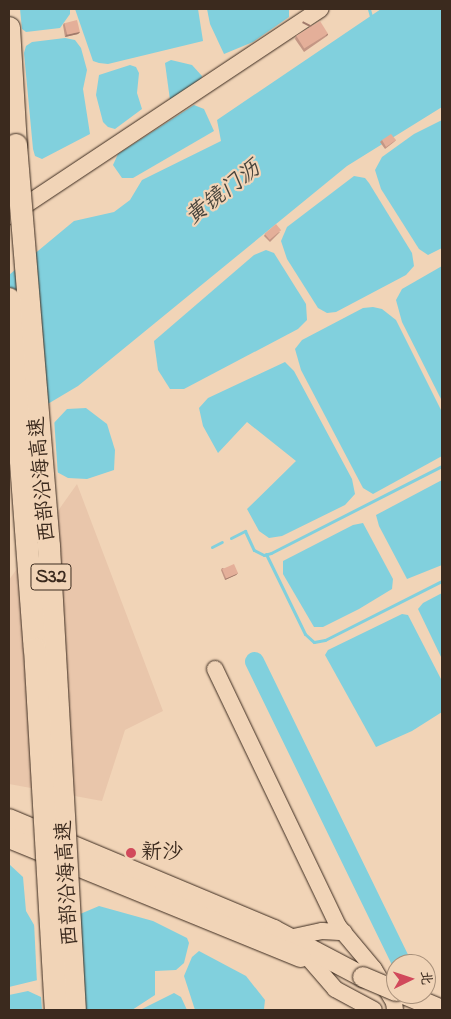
<!DOCTYPE html>
<html>
<head>
<meta charset="utf-8">
<style>
	body { margin:0 }
	#map { position:relative; width:451px; height:1019px; overflow:hidden; background:#f1d4b7; font-family:"Indie Flower","LXGW WenKai TC",sans-serif }
	div>[style] { position:absolute }
	.built>* { inset:0; background:#e9c6ab }
	.water>* { inset:0; background:#81d0dd }
	.pier>* { inset:0; background:#f1d4b7 }
	.stream>* { height:3px; margin:-1.5px; padding:0 1.5px; transform-origin:1.5px; border-radius:1.5px; background:#81d0dd }
	.river>* { height:19px; margin:-9.5px; padding:0 9.5px; transform-origin:9.5px; border-radius:9.5px; background:#81d0dd }
	.roads { filter:drop-shadow(0 0 1px #3b2a1e) drop-shadow(0 0 1px #3b2a1e) }
	.minor>* { height:16px; margin:-8px; padding:0 8px; transform-origin:8px; border-radius:8px; background:#f1d4b7 }
	.major>* { height:20px; margin:-10px; padding:0 10px; transform-origin:10px; border-radius:10px; background:#f1d4b7 }
	.highway>* { height:22px; margin:-11px; padding:0 11px; transform-origin:11px; border-radius:11px; background:#f1d4b7 }
	.bridges { filter:drop-shadow(0 0 1px #3b2a1e) drop-shadow(0 0 1px #3b2a1e) }
	.major-bridge>* { height:20px; margin:-10px; padding:0 10px; transform-origin:10px; border-radius:10px; background:#f1d4b7 }
	.highway-bridge>* { height:22px; margin:-11px; padding:0 11px; transform-origin:11px; border-radius:11px; background:#f1d4b7 }
	.wall>* { inset:0; background:#c49684 }
	.shaded-wall>* { inset:0; background:#a07a6b; transform-origin:0 0 }
	.building>* { inset:0; background:#e4af99; transform-origin:0 0 }
	.dots>* { width:14px; height:14px; translate:-50% -50%; box-sizing:border-box; border:2px solid #f1d4b7; border-radius:50% }
	span { translate:-50% -50%; white-space:nowrap; text-align:center; line-height:1.15; -webkit-text-stroke:4.5px #f1d4b7; paint-order:stroke }
	.shield-label span { padding:1px 4px; background:#f1d4b7; border:1px solid; border-radius:4px; -webkit-text-stroke-width:0 }
	.shield-label { font-size:20px; color:#3b2a1e; font-weight:700 }
	.street-label { font-size:21px; color:#3b2a1e }
	.poi-label { font-size:21px; color:#3b2a1e }
	.left { translate:0 -50%; text-align:left }
	.water-label { font-size:22px; color:#46433b; font-style:italic }
	.frame { position:absolute; inset:0; border:10px solid #3b2a1e; pointer-events:none }
	.north { position:absolute; left:386px; top:954px; width:50px; height:50px; box-sizing:border-box; background:#f1d4b7; border:1px solid #a8907a; border-radius:50%; rotate:86deg; font-size:14px; font-weight:700; line-height:20px; text-align:center; color:#3b2a1e }
	.north::after { content:''; display:block; margin:auto; width:18px; height:22px; background:#d1495b; clip-path:polygon(50% 0,100% 100%,50% 72%,0 100%) }
</style>
</head>
<body>
<div id="map">
	<div class="built">
		<i style="clip-path:polygon(77px 484px,163px 711px,125px 730px,102px 801px,9px 784px,9px 580px)"></i>
	</div>
	<div class="water">
		<i style="clip-path:polygon(20px 9px,70px 9px,70px 14px,60px 28px,26px 32px,22px 29px)"></i>
		<i style="clip-path:polygon(75px 9px,198px 9px,203px 41px,108px 64px,99px 63px,93px 61px)"></i>
		<i style="clip-path:polygon(207px 9px,289px 9px,289px 17px,253px 42px,224px 54px,210px 24px)"></i>
		<i style="clip-path:polygon(381px 9px,442px 9px,442px 107px,347px 166px,78px 386px,9px 427px,9px 275px,74px 221px,114px 212px,130px 200px,142px 180px,221px 141px,217px 120px)"></i>
		<i style="clip-path:polygon(65px 38px,75px 40px,81px 48px,87px 70px,83px 89px,90px 134px,42px 159px,35px 156px,33px 149px,24px 53px,26px 46px,32px 42px)"></i>
		<i style="clip-path:polygon(171px 60px,192px 65px,202px 76px,201px 82px,170px 100px,165px 63px)"></i>
		<i style="clip-path:polygon(130px 65px,136px 67px,139px 73px,137px 93px,142px 109px,115px 129px,108px 127px,103px 122px,96px 95px,99px 75px)"></i>
		<i style="clip-path:polygon(194px 105px,204px 109px,214px 131px,133px 178px,122px 178px,113px 165px,118px 154px)"></i>
		<i style="clip-path:polygon(442px 120px,442px 248px,428px 255px,419px 249px,381px 189px,375px 170px,382px 157px,414px 134px)"></i>
		<i style="clip-path:polygon(354px 176px,365px 178px,369px 183px,412px 253px,414px 266px,406px 275px,336px 312px,327px 313px,318px 308px,287px 259px,281px 241px,287px 227px)"></i>
		<i style="clip-path:polygon(266px 250px,274px 253px,306px 304px,307px 320px,298px 329px,184px 389px,170px 389px,158px 370px,154px 341px,254px 255px)"></i>
		<i style="clip-path:polygon(442px 266px,442px 401px,402px 322px,396px 300px,402px 289px)"></i>
		<i style="clip-path:polygon(373px 307px,382px 309px,396px 320px,442px 412px,442px 456px,373px 494px,363px 488px,301px 370px,295px 349px,302px 340px,363px 308px)"></i>
		<i style="clip-path:polygon(285px 362px,294px 371px,352px 479px,355px 494px,345px 505px,282px 536px,269px 538px,259px 531px,247px 509px,296px 461px,247px 422px,218px 453px,203px 426px,199px 408px,208px 398px)"></i>
		<i style="clip-path:polygon(86px 408px,107px 424px,115px 450px,114px 470px,87px 479px,68px 478px,55px 471px,52px 425px,67px 409px)"></i>
		<i style="clip-path:polygon(442px 480px,442px 565px,407px 579px,379px 526px,376px 515px)"></i>
		<i style="clip-path:polygon(363px 523px,393px 579px,392px 589px,359px 609px,323px 627px,314px 627px,283px 574px,283px 561px,353px 525px)"></i>
		<i style="clip-path:polygon(442px 593px,442px 659px,418px 609px,423px 603px)"></i>
		<i style="clip-path:polygon(402px 614px,408px 615px,442px 681px,442px 712px,412px 731px,376px 747px,325px 655px,328px 650px)"></i>
		<i style="clip-path:polygon(9px 864px,23px 877px,26px 911px,37px 930px,42px 979px,9px 987px)"></i>
		<i style="clip-path:polygon(99px 906px,153px 921px,187px 938px,189px 943px,184px 963px,176px 970px,155px 971px,155px 995px,132px 1010px,78px 1010px,73px 917px)"></i>
		<i style="clip-path:polygon(199px 951px,246px 976px,265px 1000px,264px 1009px,195px 1010px,184px 976px,192px 957px)"></i>
		<i style="clip-path:polygon(28px 991px,41px 997px,42px 1010px,9px 1010px,9px 995px)"></i>
		<i style="clip-path:polygon(174px 993px,181px 997px,187px 1010px,140px 1010px)"></i>
	</div>
	<div class="pier">
		<i style="clip-path:polygon(54px 418px,58px 476px,53px 473px,50px 424px)"></i>
		<i style="clip-path:polygon(34px 922px,39px 929px,44px 979px,37px 983px)"></i>
	</div>
	<div class="stream">
		<i style="left:369px;top:9px;width:11px;rotate:75deg"></i>
		<i style="left:231px;top:538px;width:16px;rotate:-27deg"></i>
		<i style="left:245px;top:531px;width:21px;rotate:65deg"></i>
		<i style="left:254px;top:550px;width:11px;rotate:27deg"></i>
		<i style="left:264px;top:555px;width:7px;rotate:-16deg"></i>
		<i style="left:271px;top:553px;width:192px;rotate:-27deg"></i>
		<i style="left:212px;top:547px;width:11px;rotate:-27deg"></i>
		<i style="left:266px;top:554px;width:89px;rotate:64deg"></i>
		<i style="left:305px;top:634px;width:12px;rotate:42deg"></i>
		<i style="left:314px;top:642px;width:11px;rotate:-10deg"></i>
		<i style="left:325px;top:640px;width:131px;rotate:-26.8deg"></i>
		<i style="left:318px;top:1010px;width:16px"></i>
	</div>
	<div class="river">
		<i style="left:254px;top:661px;width:337px;rotate:64deg"></i>
	</div>
	<div class="roads">
		<div class="minor">
			<i style="left:9px;top:216px;width:374px;rotate:-33.6deg"></i>
			<i style="left:215px;top:669px;width:285px;rotate:64.4deg"></i>
			<i style="left:338px;top:926px;width:56px;rotate:50.1deg"></i>
			<i style="left:374px;top:969px;width:39px;rotate:59deg"></i>
			<i style="left:394px;top:1002px;width:8px;rotate:83deg"></i>
			<i style="left:289px;top:938px;width:34px;rotate:-12deg"></i>
			<i style="left:322px;top:931px;width:22px;rotate:3deg"></i>
			<i style="left:311px;top:961px;width:37px;rotate:49deg"></i>
			<i style="left:335px;top:989px;width:44px;rotate:28.3deg"></i>
		</div>
		<div class="major">
			<i style="left:9px;top:819px;width:287px;rotate:22.7deg"></i>
			<i style="left:274px;top:930px;width:101px;rotate:27.8deg"></i>
			<i style="left:9px;top:838px;width:315px;rotate:22.2deg"></i>
			<i style="left:404px;top:994px;width:41px;rotate:22.8deg"></i>
		</div>
		<div class="highway">
			<i style="left:9px;top:28px;width:117px;rotate:86.6deg"></i>
		</div>
	</div>
	<div class="bridges">
		<div class="major-bridge">
			<i style="left:363px;top:977px;width:36px;rotate:23deg"></i>
		</div>
		<div class="highway-bridge">
			<i style="left:16px;top:145px;width:403px;rotate:85.3deg"></i>
			<i style="left:49px;top:547px;width:464px;rotate:86.8deg"></i>
			<i style="left:9px;top:299px;width:351px;rotate:85.8deg"></i>
			<i style="left:35px;top:649px;width:362px;rotate:86.7deg"></i>
		</div>
	</div>
	<div class="wall">
		<i style="clip-path:polygon(64px 23px,80px 32px,78px 34px,65px 37px,63px 25px)"></i>
		<i style="clip-path:polygon(328px 34px,327px 36px,304px 52px,295px 39px,296px 36px)"></i>
		<i style="clip-path:polygon(382px 140px,396px 140px,394px 142px,385px 149px,380px 142px)"></i>
		<i style="clip-path:polygon(280px 232px,270px 242px,264px 236px,265px 234px)"></i>
		<i style="clip-path:polygon(222px 568px,238px 573px,236px 575px,225px 580px,221px 570px)"></i>
	</div>
	<div class="shaded-wall">
		<i style="clip-path:polygon(80px 32px,78px 34px,65px 37px,67px 34px)"></i>
		<i style="left:328px;top:34px;width:2px;height:28px;rotate:117deg"></i>
		<i style="clip-path:polygon(238px 573px,236px 575px,225px 580px,226px 578px)"></i>
	</div>
	<div class="building">
		<i style="left:77px;top:20px;width:12px;height:13px;rotate:76deg"></i>
		<i style="left:320px;top:21px;width:15px;height:28px;rotate:58deg"></i>
		<i style="clip-path:polygon(391px 134px,396px 140px,386px 147px,382px 140px)"></i>
		<i style="left:276px;top:224px;width:8px;height:15px;rotate:50deg"></i>
		<i style="left:234px;top:564px;width:10px;height:13px;rotate:66deg"></i>
	</div>
	<div class="dots">
		<i style="left:131px;top:853px;background:#d1495b"></i>
	</div>
	<div class="shield-label">
		<span style="left:51px;top:577px">S32</span>
	</div>
	<div class="street-label">
		<span style="left:43px;top:479px;rotate:-95deg">西部沿海高速</span>
		<span style="left:68px;top:883px;rotate:-93deg">西部沿海高速</span>
	</div>
	<div class="poi-label">
		<span class="left" style="left:141px;top:853px">新沙</span>
	</div>
	<div class="water-label">
		<span style="left:224px;top:194px;rotate:-38deg">黄镜门沥</span>
	</div>
	<div class="frame"></div>
	<div class="north">北</div>
</div>
</body>
</html>
